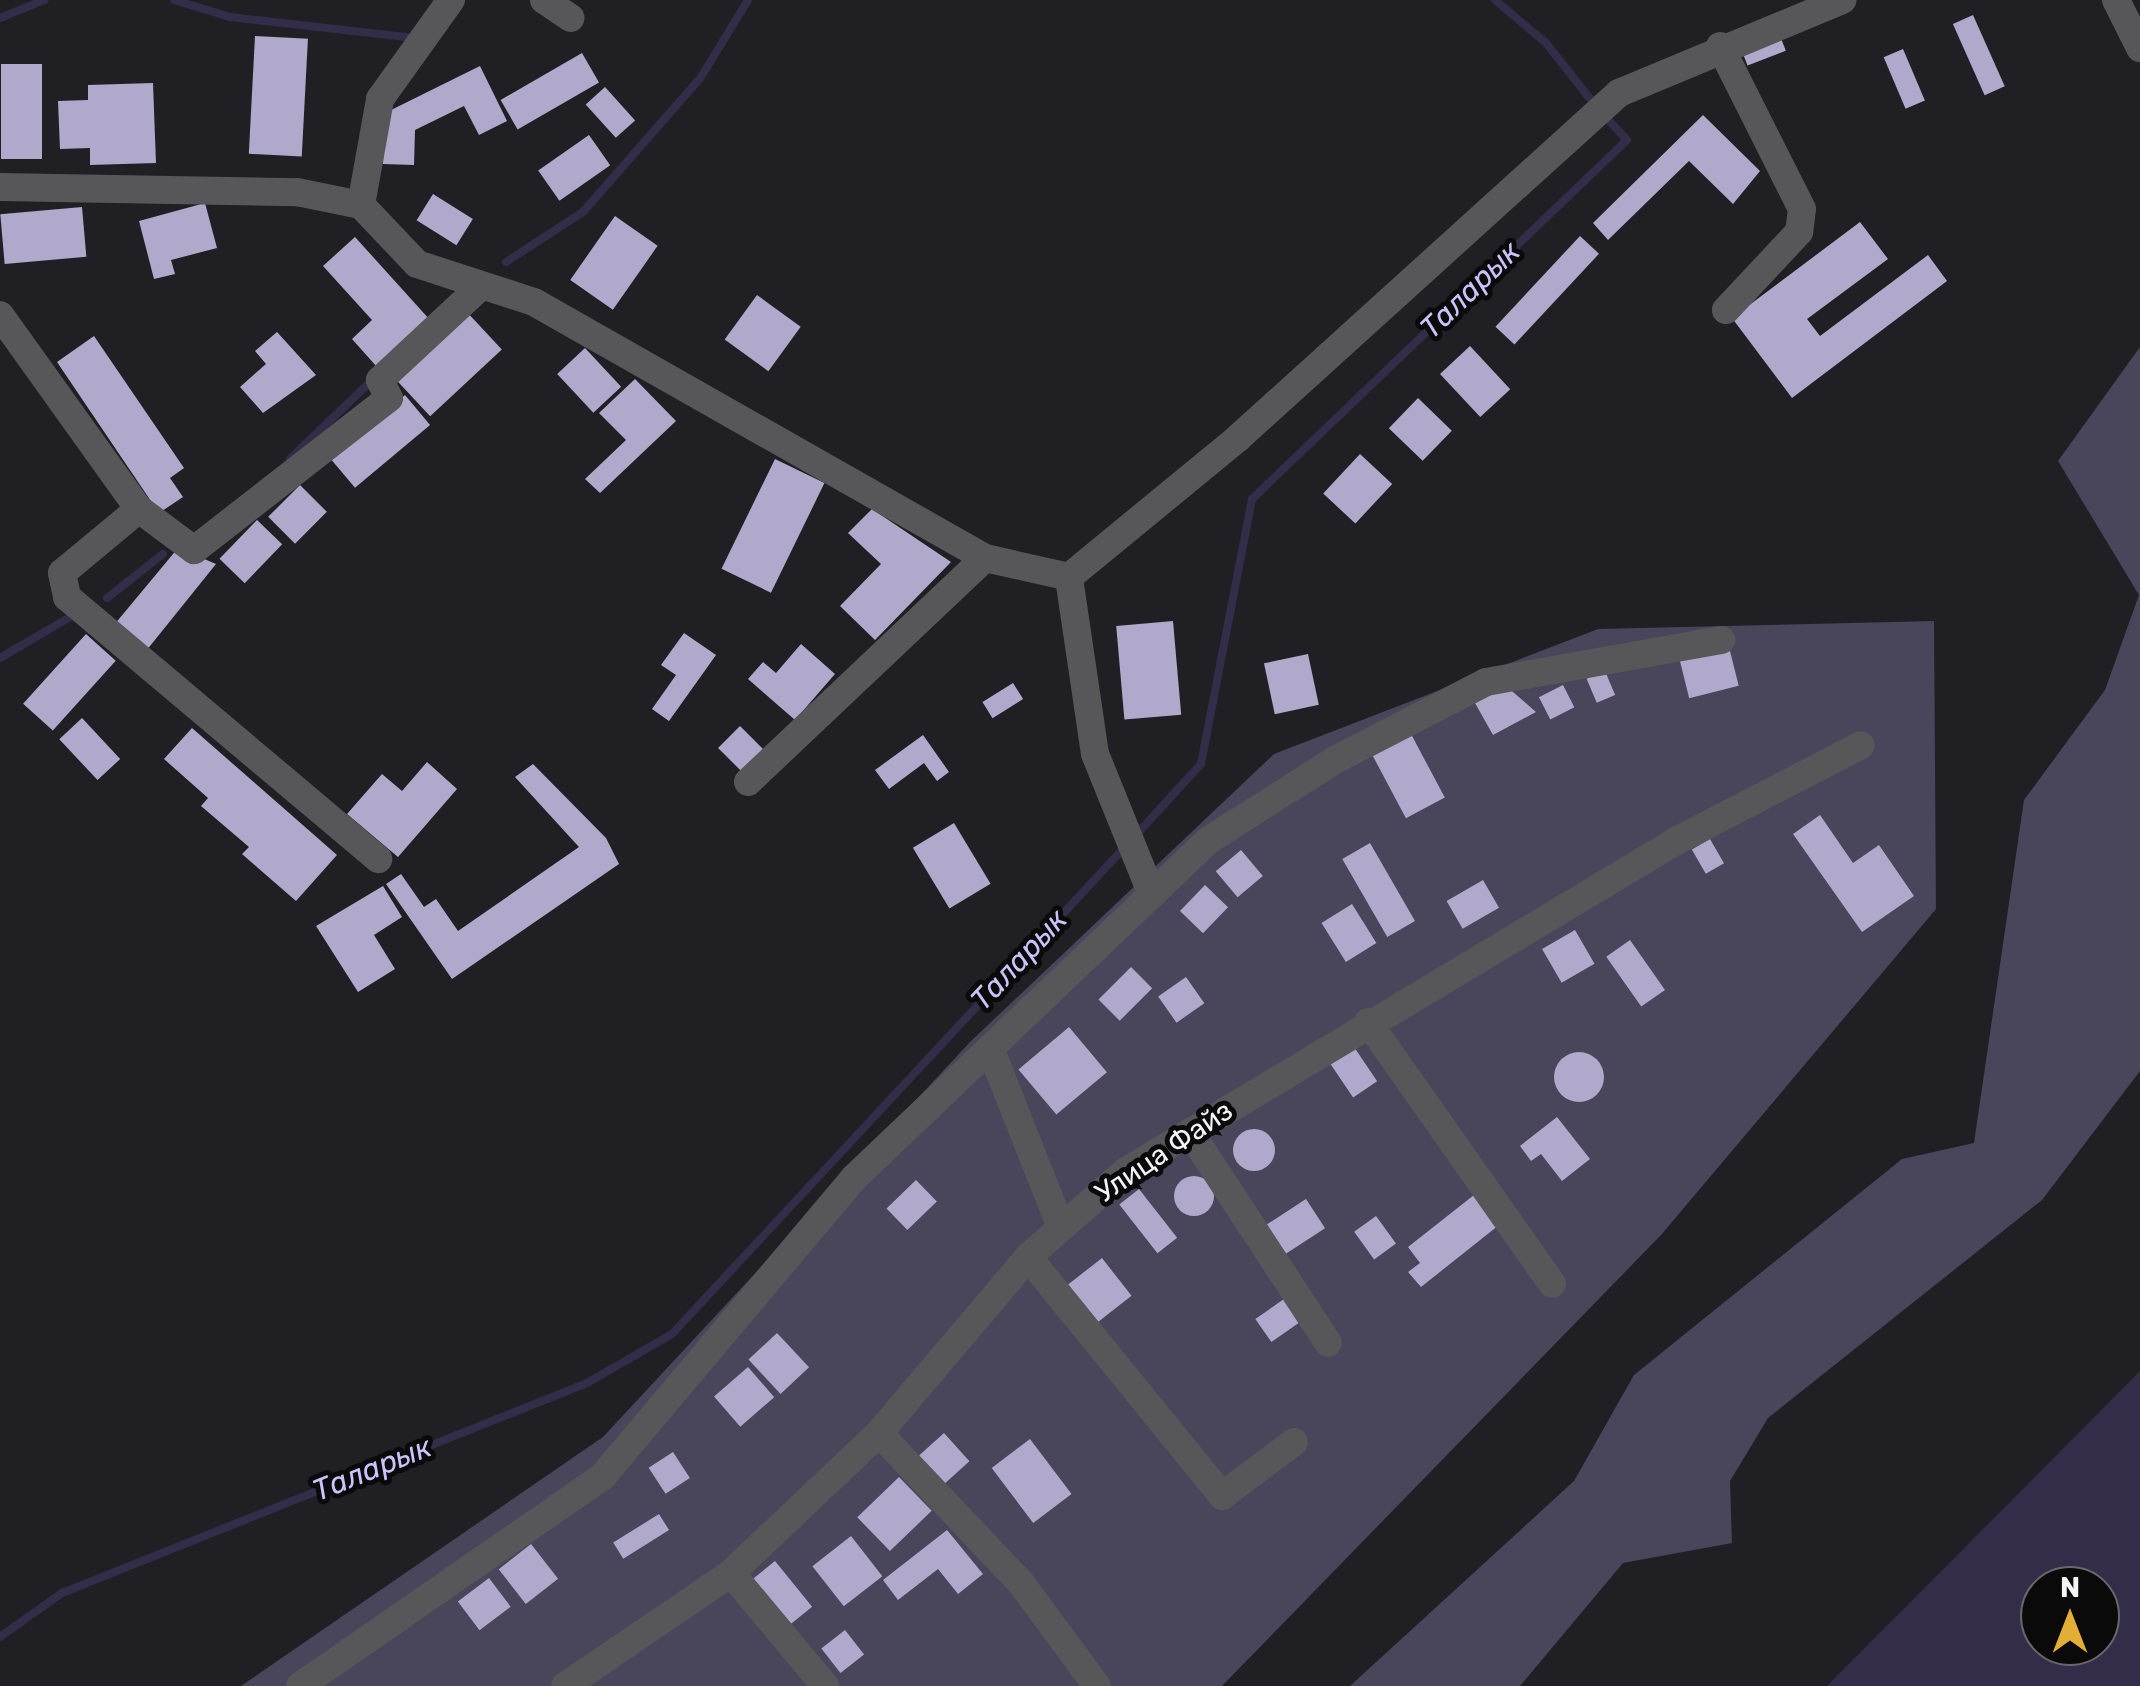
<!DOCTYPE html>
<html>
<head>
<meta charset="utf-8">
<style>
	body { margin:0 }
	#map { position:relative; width:2140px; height:1686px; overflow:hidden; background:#202024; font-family:Rubik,sans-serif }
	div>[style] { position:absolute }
	.green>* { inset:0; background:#49455a }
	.water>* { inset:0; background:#332d49 }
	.stream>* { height:8px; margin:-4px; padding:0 4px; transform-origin:4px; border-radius:4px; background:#332d49 }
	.building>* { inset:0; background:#b0a9cc; transform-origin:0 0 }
	.round { border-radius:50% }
	.minor>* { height:28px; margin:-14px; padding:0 14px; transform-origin:14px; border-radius:14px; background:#575759 }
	span { translate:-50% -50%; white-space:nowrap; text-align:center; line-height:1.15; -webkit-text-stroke:10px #0a0a0b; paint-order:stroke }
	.street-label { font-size:28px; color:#f4f3f6 }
	.water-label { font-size:30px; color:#cdc2fb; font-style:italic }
	.north { position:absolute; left:2020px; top:1566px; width:100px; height:100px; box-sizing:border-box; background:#0a0a0b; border:2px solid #686769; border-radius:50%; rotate:0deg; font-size:28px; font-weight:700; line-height:40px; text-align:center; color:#f4f3f6 }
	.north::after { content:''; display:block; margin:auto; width:35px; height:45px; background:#e3ae35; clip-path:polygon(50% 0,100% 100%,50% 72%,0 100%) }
</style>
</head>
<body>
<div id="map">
	<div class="green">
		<i style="clip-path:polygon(2140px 347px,2140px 1071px,2042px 1200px,1768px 1418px,1730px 1481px,1732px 1543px,1623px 1563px,1520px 1686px,1350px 1686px,1574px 1481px,1634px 1375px,1902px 1159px,1974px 1143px,2024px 800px,2105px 690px,2139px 595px,2058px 461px)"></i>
		<i style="clip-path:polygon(1934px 621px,1936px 909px,1661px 1235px,1222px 1686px,241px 1686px,603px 1437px,970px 1042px,1274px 754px,1598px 629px)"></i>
	</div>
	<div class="water">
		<i style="clip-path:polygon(evenodd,2140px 1371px,2140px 1686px,1827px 1686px,2036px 1476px,2140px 1371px,2040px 1586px,2100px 1586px,2100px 1646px,2040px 1646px,2040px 1586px)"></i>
	</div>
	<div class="stream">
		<i style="left:174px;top:0;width:59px;rotate:16.9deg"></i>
		<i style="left:230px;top:17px;width:186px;rotate:6.5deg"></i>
		<i style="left:1495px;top:0;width:67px;rotate:40.1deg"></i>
		<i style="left:1546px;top:43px;width:79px;rotate:51.7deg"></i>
		<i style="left:0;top:18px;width:48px;rotate:-22.2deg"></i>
		<i style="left:506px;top:262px;width:92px;rotate:-33deg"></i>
		<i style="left:583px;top:212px;width:179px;rotate:-48.8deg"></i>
		<i style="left:701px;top:77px;width:90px;rotate:-58.6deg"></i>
		<i style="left:290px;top:459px;width:115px;rotate:-43.9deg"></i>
		<i style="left:107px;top:598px;width:71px;rotate:-38.2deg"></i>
		<i style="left:0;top:658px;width:83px;rotate:-30.3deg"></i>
		<i style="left:1135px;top:836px;width:98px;rotate:-47.5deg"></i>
		<i style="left:1201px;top:764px;width:270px;rotate:-79.1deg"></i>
		<i style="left:1252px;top:499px;width:519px;rotate:-43.75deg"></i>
		<i style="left:1627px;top:140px;width:34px;rotate:-133deg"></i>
		<i style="left:0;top:1637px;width:76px;rotate:-35.4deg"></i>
		<i style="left:62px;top:1593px;width:565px;rotate:-21.8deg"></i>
		<i style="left:587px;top:1383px;width:98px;rotate:-30deg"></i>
		<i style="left:672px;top:1334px;width:665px;rotate:-47.07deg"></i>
	</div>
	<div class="building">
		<i style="left:1973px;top:15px;width:78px;height:22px;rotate:66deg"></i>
		<i style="left:1779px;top:33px;width:19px;height:41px;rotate:69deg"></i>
		<i style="left:255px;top:36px;width:53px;height:118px;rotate:3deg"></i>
		<i style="left:1903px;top:49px;width:56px;height:21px;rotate:67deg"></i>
		<i style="left:582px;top:53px;width:34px;height:94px;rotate:60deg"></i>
		<i style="left:1px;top:64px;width:41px;height:95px"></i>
		<i style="clip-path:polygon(480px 66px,507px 121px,479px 135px,464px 106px,415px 130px,414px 165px,383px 164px,385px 113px)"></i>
		<i style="clip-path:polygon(153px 83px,156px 163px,90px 165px,90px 148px,60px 149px,58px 101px,88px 100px,88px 85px)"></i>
		<i style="left:605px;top:87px;width:45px;height:26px;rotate:48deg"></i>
		<i style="clip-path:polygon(1703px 115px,1760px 171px,1733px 204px,1689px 161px,1608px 240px,1593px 223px)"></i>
		<i style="left:589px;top:135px;width:37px;height:62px;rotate:55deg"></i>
		<i style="left:433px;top:194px;width:47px;height:31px;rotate:32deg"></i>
		<i style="clip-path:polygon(205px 203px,217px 248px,171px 260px,175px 274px,154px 279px,139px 221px)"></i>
		<i style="left:82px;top:207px;width:50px;height:82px;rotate:85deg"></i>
		<i style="left:615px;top:216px;width:52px;height:78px;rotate:35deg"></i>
		<i style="clip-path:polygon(1860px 222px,1888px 259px,1807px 319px,1820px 336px,1928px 255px,1947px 281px,1792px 398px,1732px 318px)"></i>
		<i style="left:1580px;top:236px;width:26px;height:124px;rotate:43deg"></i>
		<i style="clip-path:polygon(355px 237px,430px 320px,377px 367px,352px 339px,372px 320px,323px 266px)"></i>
		<i style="left:757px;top:295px;width:54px;height:55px;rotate:36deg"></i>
		<i style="left:465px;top:310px;width:54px;height:98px;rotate:47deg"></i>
		<i style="clip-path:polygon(277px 332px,316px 375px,263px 413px,240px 387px,266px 364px,255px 351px)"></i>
		<i style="clip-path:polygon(94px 336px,184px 468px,170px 478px,183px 497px,159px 513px,57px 362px)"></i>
		<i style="left:1470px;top:346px;width:59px;height:41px;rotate:47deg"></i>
		<i style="left:585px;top:348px;width:53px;height:38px;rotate:47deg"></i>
		<i style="clip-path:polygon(635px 379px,676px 421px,600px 493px,585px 479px,626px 440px,599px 413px)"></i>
		<i style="left:405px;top:395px;width:39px;height:98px;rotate:50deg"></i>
		<i style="left:1418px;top:398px;width:47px;height:42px;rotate:44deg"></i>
		<i style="left:1360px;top:454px;width:44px;height:54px;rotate:43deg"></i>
		<i style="left:775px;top:459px;width:55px;height:122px;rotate:26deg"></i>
		<i style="left:300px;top:485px;width:38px;height:45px;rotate:45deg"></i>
		<i style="clip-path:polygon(872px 509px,951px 562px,875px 640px,840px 606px,881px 564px,848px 533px)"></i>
		<i style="left:257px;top:520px;width:35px;height:54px;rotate:44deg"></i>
		<i style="clip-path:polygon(178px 548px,216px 564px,146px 651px,114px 625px)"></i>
		<i style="left:1173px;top:621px;width:94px;height:57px;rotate:85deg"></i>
		<i style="clip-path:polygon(684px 633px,716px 655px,669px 721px,652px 709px,676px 675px,661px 665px)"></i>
		<i style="left:86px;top:634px;width:40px;height:94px;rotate:42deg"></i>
		<i style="clip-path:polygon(801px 644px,835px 674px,795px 720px,748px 679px,763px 662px,776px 673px)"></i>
		<i style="left:1729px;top:647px;width:40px;height:51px;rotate:76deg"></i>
		<i style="left:1308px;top:654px;width:52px;height:45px;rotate:78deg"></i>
		<i style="left:1605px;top:671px;width:26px;height:20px;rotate:67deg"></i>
		<i style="left:1013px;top:683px;width:19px;height:36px;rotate:58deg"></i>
		<i style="left:1563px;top:685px;width:25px;height:27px;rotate:63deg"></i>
		<i style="clip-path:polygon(1506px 686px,1536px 712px,1493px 735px,1475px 703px)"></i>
		<i style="left:82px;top:718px;width:56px;height:31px;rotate:47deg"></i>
		<i style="left:740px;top:726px;width:34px;height:31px;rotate:45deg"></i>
		<i style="clip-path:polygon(192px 728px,337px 855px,296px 901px,242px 854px,249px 847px,201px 806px,208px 798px,164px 759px)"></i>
		<i style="left:1411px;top:734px;width:72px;height:44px;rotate:62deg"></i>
		<i style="clip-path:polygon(923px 735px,949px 772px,937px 781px,924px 763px,889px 789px,875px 770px)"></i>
		<i style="clip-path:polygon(427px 762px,457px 789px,398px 857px,347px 814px,382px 774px,402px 791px)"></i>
		<i style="clip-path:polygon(533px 764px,606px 838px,619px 864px,452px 979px,386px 884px,401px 874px,424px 907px,436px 899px,458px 931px,579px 847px,515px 777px)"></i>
		<i style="clip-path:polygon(1820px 815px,1853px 863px,1879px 845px,1914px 896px,1862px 932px,1793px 834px)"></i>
		<i style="left:954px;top:823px;width:71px;height:48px;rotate:59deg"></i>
		<i style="left:1710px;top:839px;width:28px;height:21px;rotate:60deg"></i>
		<i style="left:1370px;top:843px;width:90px;height:32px;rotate:60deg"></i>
		<i style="left:1241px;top:850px;width:34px;height:33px;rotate:50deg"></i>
		<i style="left:1483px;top:880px;width:32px;height:42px;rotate:60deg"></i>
		<i style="left:1205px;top:885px;width:32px;height:36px;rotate:44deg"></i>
		<i style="clip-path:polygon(383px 886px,402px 917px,374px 935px,395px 969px,358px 992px,316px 926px)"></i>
		<i style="left:1352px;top:904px;width:46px;height:36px;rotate:58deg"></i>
		<i style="left:1575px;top:930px;width:39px;height:38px;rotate:60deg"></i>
		<i style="left:1630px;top:940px;width:61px;height:29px;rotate:55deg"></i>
		<i style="left:1131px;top:967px;width:30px;height:46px;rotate:45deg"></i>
		<i style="left:1186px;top:977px;width:32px;height:34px;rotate:55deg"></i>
		<i style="left:1069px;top:1027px;width:59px;height:66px;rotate:50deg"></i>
		<i style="left:1352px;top:1044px;width:45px;height:29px;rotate:56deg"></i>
		<i class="round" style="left:1554px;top:1052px;width:50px;height:50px"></i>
		<i style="clip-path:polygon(1557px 1117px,1590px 1159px,1562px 1181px,1541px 1154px,1531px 1161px,1520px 1146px)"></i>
		<i class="round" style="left:1233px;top:1129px;width:42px;height:42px"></i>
		<i class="round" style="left:1174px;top:1176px;width:40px;height:40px"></i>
		<i style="left:916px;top:1180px;width:30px;height:41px;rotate:46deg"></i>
		<i style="left:1139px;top:1189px;width:62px;height:25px;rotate:52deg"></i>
		<i style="clip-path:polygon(1474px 1195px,1499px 1225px,1421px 1287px,1408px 1272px,1420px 1263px,1408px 1247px)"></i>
		<i style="left:1306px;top:1199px;width:35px;height:49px;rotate:57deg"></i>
		<i style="left:1376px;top:1216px;width:34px;height:27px;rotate:54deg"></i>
		<i style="left:1102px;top:1258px;width:48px;height:43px;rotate:52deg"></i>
		<i style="left:1284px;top:1299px;width:28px;height:35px;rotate:55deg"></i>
		<i style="left:777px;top:1333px;width:47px;height:39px;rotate:47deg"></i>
		<i style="left:748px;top:1367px;width:40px;height:45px;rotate:49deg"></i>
		<i style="left:944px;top:1433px;width:38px;height:38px;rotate:48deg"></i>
		<i style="left:1030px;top:1439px;width:69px;height:48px;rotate:53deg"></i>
		<i style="left:673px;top:1452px;width:31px;height:29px;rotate:57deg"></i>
		<i style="left:899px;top:1477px;width:47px;height:58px;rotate:46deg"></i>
		<i style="left:659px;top:1514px;width:19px;height:54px;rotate:58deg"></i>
		<i style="clip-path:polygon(947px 1530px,983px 1574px,958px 1594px,938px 1569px,898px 1600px,883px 1580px)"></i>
		<i style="left:851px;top:1536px;width:51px;height:49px;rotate:52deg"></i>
		<i style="left:531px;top:1544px;width:44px;height:41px;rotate:52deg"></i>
		<i style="left:775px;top:1561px;width:59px;height:29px;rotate:51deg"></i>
		<i style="left:489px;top:1578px;width:36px;height:39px;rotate:53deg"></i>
		<i style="left:845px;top:1630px;width:31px;height:30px;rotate:52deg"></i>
	</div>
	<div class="minor">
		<i style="left:544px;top:0;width:32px;rotate:34deg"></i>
		<i style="left:2116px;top:0;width:54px;rotate:63.4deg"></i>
		<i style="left:1720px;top:46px;width:182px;rotate:63.3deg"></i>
		<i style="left:1802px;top:209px;width:23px;rotate:97deg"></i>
		<i style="left:1799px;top:232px;width:107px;rotate:133.1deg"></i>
		<i style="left:0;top:187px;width:297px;rotate:1deg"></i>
		<i style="left:297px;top:192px;width:65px;rotate:11.5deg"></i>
		<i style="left:361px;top:205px;width:81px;rotate:46.5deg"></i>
		<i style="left:417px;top:264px;width:123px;rotate:18deg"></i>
		<i style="left:534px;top:302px;width:519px;rotate:29.58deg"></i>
		<i style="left:985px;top:558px;width:86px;rotate:12.7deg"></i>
		<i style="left:361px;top:205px;width:108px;rotate:-79.8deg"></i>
		<i style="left:380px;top:99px;width:122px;rotate:-54.4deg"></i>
		<i style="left:0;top:315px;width:239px;rotate:54.4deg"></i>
		<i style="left:139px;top:509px;width:100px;rotate:140.3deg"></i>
		<i style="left:62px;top:573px;width:25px;rotate:78deg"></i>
		<i style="left:67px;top:597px;width:407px;rotate:40.1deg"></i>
		<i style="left:139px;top:509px;width:69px;rotate:36.7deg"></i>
		<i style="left:194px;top:550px;width:247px;rotate:-37.9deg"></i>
		<i style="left:389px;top:398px;width:20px;rotate:-117deg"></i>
		<i style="left:380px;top:380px;width:138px;rotate:-42.9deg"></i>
		<i style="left:748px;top:782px;width:326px;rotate:-43.4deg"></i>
		<i style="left:1150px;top:890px;width:147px;rotate:-112deg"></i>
		<i style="left:1095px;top:754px;width:179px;rotate:-98.4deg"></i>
		<i style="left:1069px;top:577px;width:219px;rotate:-39.4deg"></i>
		<i style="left:1238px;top:438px;width:514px;rotate:-42.16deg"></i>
		<i style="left:1619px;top:93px;width:242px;rotate:-22.6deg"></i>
		<i style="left:1368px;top:1022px;width:320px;rotate:54.9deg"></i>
		<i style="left:990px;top:1048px;width:190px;rotate:68.4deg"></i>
		<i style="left:1190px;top:1132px;width:252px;rotate:56.8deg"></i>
		<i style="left:1028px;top:1257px;width:308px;rotate:50.9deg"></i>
		<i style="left:1222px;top:1496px;width:90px;rotate:-36.9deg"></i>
		<i style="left:879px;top:1433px;width:207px;rotate:46.6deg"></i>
		<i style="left:1021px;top:1583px;width:128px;rotate:53.6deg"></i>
		<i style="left:731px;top:1573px;width:147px;rotate:50.2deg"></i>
		<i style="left:300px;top:1686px;width:369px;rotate:-34.7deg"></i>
		<i style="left:603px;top:1476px;width:390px;rotate:-49.9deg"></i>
		<i style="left:854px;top:1178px;width:490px;rotate:-43.6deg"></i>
		<i style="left:1209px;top:840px;width:149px;rotate:-32.4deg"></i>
		<i style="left:1335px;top:760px;width:170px;rotate:-27.3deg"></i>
		<i style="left:1486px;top:682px;width:239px;rotate:-10.1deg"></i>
		<i style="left:565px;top:1686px;width:201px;rotate:-34.2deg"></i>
		<i style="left:731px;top:1573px;width:204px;rotate:-43.4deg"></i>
		<i style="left:879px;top:1433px;width:231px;rotate:-49.7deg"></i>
		<i style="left:1028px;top:1257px;width:130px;rotate:-41.3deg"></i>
		<i style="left:1126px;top:1171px;width:641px;rotate:-30.96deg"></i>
		<i style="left:1676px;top:841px;width:208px;rotate:-27.4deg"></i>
	</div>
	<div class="street-label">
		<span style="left:1164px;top:1152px;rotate:-34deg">Улица Файз</span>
	</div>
	<div class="water-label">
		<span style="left:1470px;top:290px;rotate:-44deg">Таларык</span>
		<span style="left:1019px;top:960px;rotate:-47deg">Таларык</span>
		<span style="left:372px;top:1469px;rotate:-22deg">Таларык</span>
	</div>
	<div class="north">N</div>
</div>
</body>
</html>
